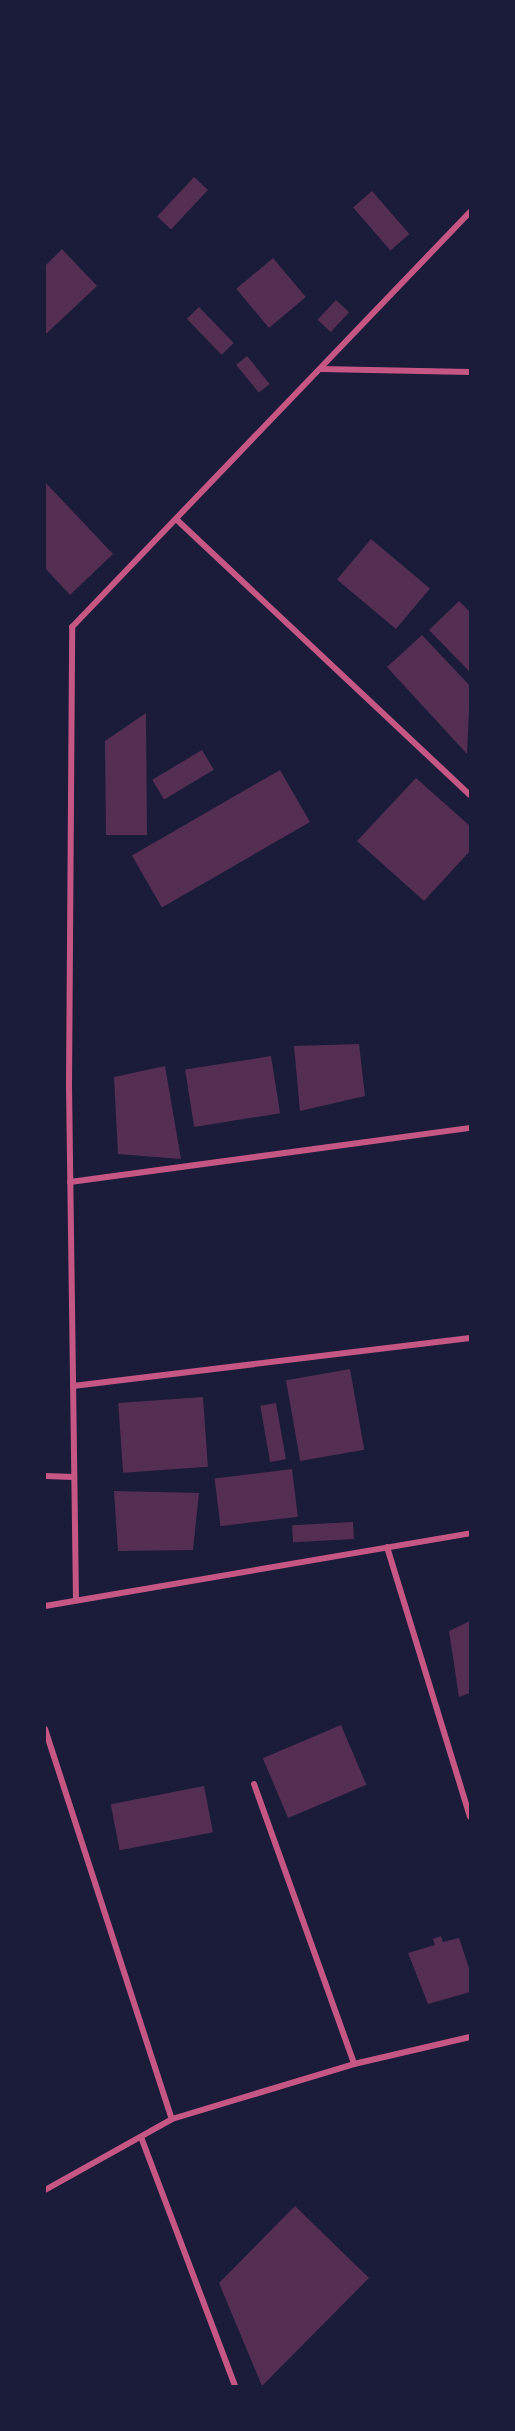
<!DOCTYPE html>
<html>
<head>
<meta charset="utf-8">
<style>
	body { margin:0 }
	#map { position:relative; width:515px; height:2431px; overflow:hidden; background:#1b1b3a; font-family:"PT Sans",sans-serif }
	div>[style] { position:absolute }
	.building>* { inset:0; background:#542f53; transform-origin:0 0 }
	.minor>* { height:6px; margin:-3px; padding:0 3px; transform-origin:3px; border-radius:3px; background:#c65784 }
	span { translate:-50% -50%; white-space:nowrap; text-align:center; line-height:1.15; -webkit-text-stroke:4.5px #1b1b3a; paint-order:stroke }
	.frame { position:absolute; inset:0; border:46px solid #1b1b3a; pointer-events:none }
</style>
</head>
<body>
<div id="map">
	<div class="building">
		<i style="left:194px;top:177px;width:19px;height:54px;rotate:43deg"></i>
		<i style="left:372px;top:191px;width:57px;height:25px;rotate:49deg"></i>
		<i style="clip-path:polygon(62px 249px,97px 286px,46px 334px,45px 266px)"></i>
		<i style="left:273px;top:258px;width:51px;height:48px;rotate:50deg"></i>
		<i style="left:336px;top:300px;width:18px;height:27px;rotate:43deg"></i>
		<i style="left:199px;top:307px;width:50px;height:17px;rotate:46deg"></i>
		<i style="left:247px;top:356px;width:36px;height:14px;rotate:51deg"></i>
		<i style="clip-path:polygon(45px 482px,113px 554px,70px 595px,45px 568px)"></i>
		<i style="left:371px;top:539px;width:77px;height:53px;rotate:40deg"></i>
		<i style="clip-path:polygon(459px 601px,470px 612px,470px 672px,429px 630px)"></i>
		<i style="clip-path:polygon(422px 635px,470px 686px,467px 754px,387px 667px)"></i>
		<i style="clip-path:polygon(146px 713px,147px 835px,106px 835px,105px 741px)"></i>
		<i style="left:202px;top:750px;width:23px;height:58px;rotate:59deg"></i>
		<i style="left:280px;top:770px;width:60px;height:171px;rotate:60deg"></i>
		<i style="clip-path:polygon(416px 778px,470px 826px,470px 851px,424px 901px,357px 841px)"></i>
		<i style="clip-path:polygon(359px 1044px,365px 1096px,300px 1111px,294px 1046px)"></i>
		<i style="left:271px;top:1056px;width:58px;height:87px;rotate:81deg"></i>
		<i style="clip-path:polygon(165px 1066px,181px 1159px,118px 1154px,114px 1077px)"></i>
		<i style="left:350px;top:1369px;width:82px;height:65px;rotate:80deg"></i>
		<i style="left:203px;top:1397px;width:70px;height:85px;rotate:86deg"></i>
		<i style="left:276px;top:1403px;width:57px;height:16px;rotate:80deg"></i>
		<i style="left:292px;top:1469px;width:48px;height:78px;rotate:83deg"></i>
		<i style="clip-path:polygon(114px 1491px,199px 1493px,193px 1550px,118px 1551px)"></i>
		<i style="left:353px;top:1522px;width:17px;height:61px;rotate:87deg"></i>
		<i style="clip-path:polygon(470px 1621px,470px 1693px,459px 1697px,449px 1631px)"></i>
		<i style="left:341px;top:1725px;width:65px;height:85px;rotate:67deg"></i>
		<i style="left:204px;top:1786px;width:47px;height:95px;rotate:79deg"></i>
		<i style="clip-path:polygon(441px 1936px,443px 1942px,459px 1938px,470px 1971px,470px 1992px,428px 2004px,408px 1953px,435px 1945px,433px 1939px)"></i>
		<i style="clip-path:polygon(295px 2206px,369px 2278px,262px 2386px,219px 2283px)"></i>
	</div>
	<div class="minor">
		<i style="left:321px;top:369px;width:149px;rotate:1.2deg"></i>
		<i style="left:176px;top:519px;width:403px;rotate:43.2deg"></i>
		<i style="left:70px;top:1182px;width:404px;rotate:-7.7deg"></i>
		<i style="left:73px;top:1386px;width:400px;rotate:-6.9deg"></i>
		<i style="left:45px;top:1476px;width:29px;rotate:2deg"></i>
		<i style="left:387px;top:1547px;width:282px;rotate:72.9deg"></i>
		<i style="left:76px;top:1600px;width:514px;rotate:-90.78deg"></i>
		<i style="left:69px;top:1086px;width:459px;rotate:-89.6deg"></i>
		<i style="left:72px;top:627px;width:575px;rotate:-46.2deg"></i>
		<i style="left:45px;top:1606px;width:431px;rotate:-9.7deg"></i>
		<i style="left:45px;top:1729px;width:410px;rotate:72deg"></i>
		<i style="left:254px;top:1784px;width:297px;rotate:70.3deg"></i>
		<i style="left:141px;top:2137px;width:266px;rotate:69.3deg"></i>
		<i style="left:45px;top:2190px;width:145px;rotate:-29.2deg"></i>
		<i style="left:172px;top:2119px;width:190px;rotate:-16.8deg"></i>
		<i style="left:354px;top:2064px;width:119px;rotate:-13.1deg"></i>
	</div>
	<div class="frame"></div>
</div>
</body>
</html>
